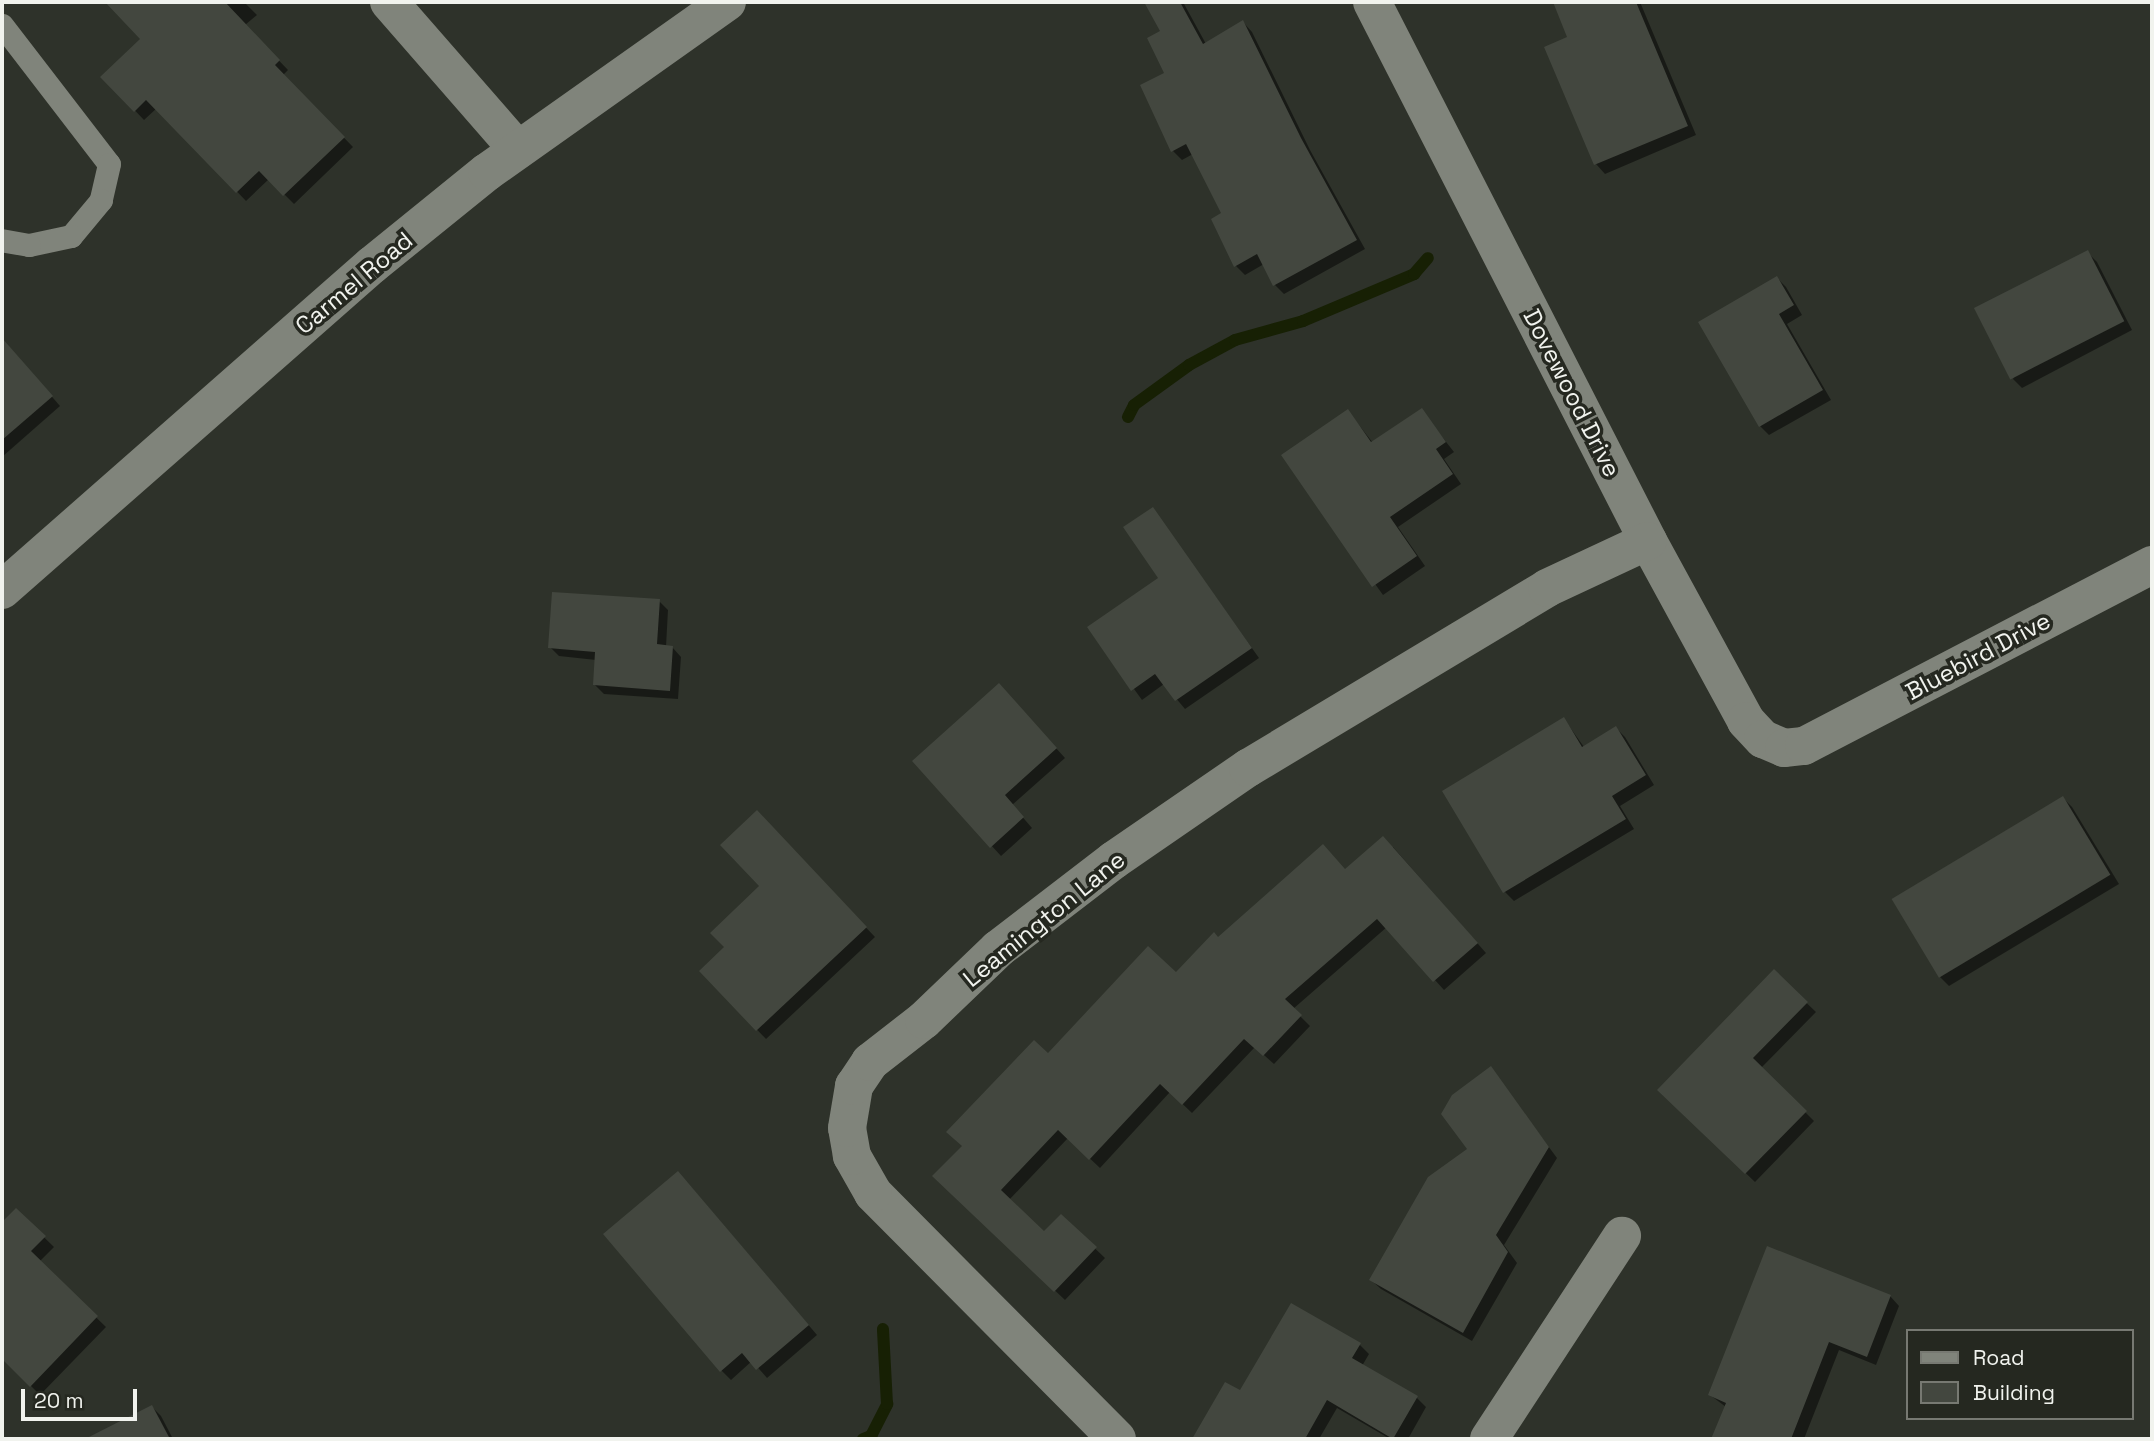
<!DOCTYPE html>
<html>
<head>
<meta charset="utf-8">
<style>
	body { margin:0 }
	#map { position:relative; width:2154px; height:1441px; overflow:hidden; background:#2e322a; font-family:"Space Grotesk",sans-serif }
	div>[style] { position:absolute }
	.shadow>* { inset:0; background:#0007 }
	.stream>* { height:12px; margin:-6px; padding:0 6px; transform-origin:6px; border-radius:6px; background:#172004 }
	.building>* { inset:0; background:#43473f; transform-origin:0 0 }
	.service>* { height:23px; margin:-11.5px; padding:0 11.5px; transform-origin:11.5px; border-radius:11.5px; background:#80847b }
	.minor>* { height:38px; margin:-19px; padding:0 19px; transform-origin:19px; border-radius:19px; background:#80847b }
	.secondary>* { height:38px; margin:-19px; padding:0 19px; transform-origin:19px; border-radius:19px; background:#80847b }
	span { translate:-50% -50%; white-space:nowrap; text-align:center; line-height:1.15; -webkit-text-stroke:7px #252820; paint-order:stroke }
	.street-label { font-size:24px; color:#f1f3ee }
	.frame { position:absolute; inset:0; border:4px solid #f1f3ee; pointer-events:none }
	.legend { position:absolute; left:1906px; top:1329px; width:228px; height:91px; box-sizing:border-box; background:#252820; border:2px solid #777972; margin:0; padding:9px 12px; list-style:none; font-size:21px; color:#f1f3ee }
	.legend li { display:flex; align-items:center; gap:14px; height:35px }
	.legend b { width:35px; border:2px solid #777972 }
	.scale { position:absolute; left:21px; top:1389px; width:116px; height:32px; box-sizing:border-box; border:4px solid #f1f3ee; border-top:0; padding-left:9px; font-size:21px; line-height:24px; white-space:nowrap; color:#f1f3ee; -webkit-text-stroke:5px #252820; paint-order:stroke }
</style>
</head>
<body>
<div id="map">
	<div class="shadow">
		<i style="clip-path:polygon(107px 2px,244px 2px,257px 15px,245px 25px,288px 70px,283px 75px,353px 147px,294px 204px,269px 179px,246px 201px,157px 108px,144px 120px,103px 77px,143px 39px)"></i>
		<i style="clip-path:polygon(1146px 2px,1183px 2px,1206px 44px,1243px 22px,1252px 32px,1310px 150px,1365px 249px,1284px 294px,1275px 285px,1264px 264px,1245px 275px,1236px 266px,1213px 219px,1223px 214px,1193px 154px,1182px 160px,1173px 151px,1142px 86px,1166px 74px,1163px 32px)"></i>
		<i style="clip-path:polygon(1554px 2px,1640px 2px,1696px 135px,1605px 174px,1596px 164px,1570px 38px)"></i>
		<i style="clip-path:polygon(2087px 252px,2097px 262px,2132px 330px,2022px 388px,2013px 379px)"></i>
		<i style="clip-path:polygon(1777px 278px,1786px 287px,1802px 315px,1787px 324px,1831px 400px,1769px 435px,1760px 426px)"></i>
		<i style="clip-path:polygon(2px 339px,60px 406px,2px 457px)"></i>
		<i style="clip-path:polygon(1421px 410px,1454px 452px,1444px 459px,1461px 484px,1398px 527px,1425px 566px,1383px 595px,1283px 456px,1348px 411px,1373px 443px)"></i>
		<i style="clip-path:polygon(1153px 509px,1259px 658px,1185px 709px,1164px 684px,1142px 700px,1089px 627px,1161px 578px)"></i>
		<i style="clip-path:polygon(659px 601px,668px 610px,666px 647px,672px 647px,681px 657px,678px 699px,604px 694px,595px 685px,596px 660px,559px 656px,550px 647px)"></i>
		<i style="clip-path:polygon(1008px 695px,1065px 758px,1012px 805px,1032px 828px,1001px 856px,914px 761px)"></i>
		<i style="clip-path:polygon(1564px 719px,1584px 747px,1616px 728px,1625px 737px,1654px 785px,1620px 806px,1634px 829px,1514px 901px,1505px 892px)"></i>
		<i style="clip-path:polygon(2063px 798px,2072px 807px,2119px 884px,1949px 986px,1940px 977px)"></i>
		<i style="clip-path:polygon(757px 813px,875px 937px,766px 1039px,701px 971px,726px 947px,761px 886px)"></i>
		<i style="clip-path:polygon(1393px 847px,1486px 953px,1444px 990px,1387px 927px,1293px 1009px,1310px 1026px,1274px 1064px,1255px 1047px,1192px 1113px,1170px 1092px,1100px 1168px,1068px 1138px,1009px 1200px,1044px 1233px,1061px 1216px,1105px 1258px,1065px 1300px,944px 1186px,1048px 1056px,1176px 975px,1218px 939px)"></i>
		<i style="clip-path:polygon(1774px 972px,1816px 1012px,1761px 1068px,1814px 1121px,1755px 1182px,1659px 1090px)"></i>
		<i style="clip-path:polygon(1491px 1069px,1557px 1158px,1504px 1245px,1517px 1263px,1472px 1341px,1381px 1289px,1371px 1280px,1469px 1149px)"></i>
		<i style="clip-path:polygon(687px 1182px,817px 1335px,767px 1378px,752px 1361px,731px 1380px,721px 1370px)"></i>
		<i style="clip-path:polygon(16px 1210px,54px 1247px,39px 1262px,106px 1327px,40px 1395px,2px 1357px,2px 1225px)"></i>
		<i style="clip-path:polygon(1890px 1296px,1899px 1306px,1876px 1365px,1839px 1350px,1804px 1439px,1740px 1439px,1728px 1435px,1726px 1407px,1710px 1395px)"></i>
		<i style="clip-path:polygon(1360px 1345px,1369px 1354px,1362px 1366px,1417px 1398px,1426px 1407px,1408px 1439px,1390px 1439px,1337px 1408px,1319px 1439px,1194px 1439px,1241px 1393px)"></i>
		<i style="clip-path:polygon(152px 1407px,161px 1416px,173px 1439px,89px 1439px)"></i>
	</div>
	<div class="stream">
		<i style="left:1128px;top:417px;width:13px;rotate:-63deg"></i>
		<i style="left:1134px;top:405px;width:68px;rotate:-36deg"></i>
		<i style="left:1189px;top:365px;width:52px;rotate:-28.5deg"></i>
		<i style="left:1235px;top:340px;width:71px;rotate:-15.6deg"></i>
		<i style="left:1303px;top:321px;width:121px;rotate:-22.9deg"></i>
		<i style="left:1414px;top:274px;width:21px;rotate:-49deg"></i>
		<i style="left:863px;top:1439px;width:9px;rotate:-21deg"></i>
		<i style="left:871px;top:1436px;width:36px;rotate:-63deg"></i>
		<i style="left:887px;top:1404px;width:75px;rotate:-93.1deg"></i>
	</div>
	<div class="building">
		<i style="clip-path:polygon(105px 2px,225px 2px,280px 60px,275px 65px,345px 137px,283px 196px,259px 171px,236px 193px,146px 100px,134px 112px,100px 77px,140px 39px)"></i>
		<i style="clip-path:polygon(1144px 2px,1180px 2px,1203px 44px,1243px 20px,1301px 138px,1357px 240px,1273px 286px,1257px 254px,1234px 267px,1211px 219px,1221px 213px,1186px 144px,1171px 152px,1140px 85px,1164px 73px,1147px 38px,1160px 31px)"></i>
		<i style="clip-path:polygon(1553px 2px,1636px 2px,1688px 126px,1594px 165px,1544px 47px,1567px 37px)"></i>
		<i style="left:2088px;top:250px;width:80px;height:128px;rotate:63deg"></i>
		<i style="clip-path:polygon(1777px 276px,1794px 305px,1779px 314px,1823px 390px,1759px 427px,1698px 322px)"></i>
		<i style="clip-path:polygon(2px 338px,53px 396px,2px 440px)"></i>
		<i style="clip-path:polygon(1422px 408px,1446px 442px,1436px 449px,1453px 474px,1390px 517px,1417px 556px,1372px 587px,1281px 455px,1348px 409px,1371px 442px)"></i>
		<i style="clip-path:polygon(1153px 507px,1252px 648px,1175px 701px,1155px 674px,1131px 691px,1087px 627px,1158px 578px,1123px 527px)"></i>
		<i style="clip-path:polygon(552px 592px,660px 599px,657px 644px,673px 646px,670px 691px,593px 685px,595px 652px,548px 648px)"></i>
		<i style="clip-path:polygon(999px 683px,1057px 748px,1005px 795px,1024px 817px,990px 848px,912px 761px)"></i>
		<i style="clip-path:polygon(1564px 717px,1582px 747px,1616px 726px,1646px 775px,1612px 796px,1626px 819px,1503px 893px,1442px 791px)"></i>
		<i style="left:2063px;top:796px;width:92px;height:200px;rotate:59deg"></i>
		<i style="clip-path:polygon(757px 810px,867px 927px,756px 1031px,699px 971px,724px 947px,710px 933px,759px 886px,720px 845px)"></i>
		<i style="clip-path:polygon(1383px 836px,1478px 943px,1433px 982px,1377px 919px,1285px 999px,1302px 1015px,1263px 1056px,1244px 1039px,1182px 1105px,1160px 1084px,1089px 1160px,1058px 1130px,1001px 1190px,1044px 1231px,1061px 1214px,1097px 1247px,1054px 1292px,932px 1176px,962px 1146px,946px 1132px,1034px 1040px,1048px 1053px,1148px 946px,1176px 972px,1214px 932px,1218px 937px,1323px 844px,1345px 869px)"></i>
		<i style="clip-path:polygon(1774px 969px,1808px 1002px,1753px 1058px,1807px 1111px,1745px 1174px,1657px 1090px)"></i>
		<i style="clip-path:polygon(1491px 1066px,1549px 1147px,1496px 1235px,1508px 1252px,1463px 1333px,1369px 1280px,1428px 1177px,1467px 1149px,1441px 1114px,1452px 1095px)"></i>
		<i style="clip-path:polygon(678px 1171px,809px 1325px,756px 1370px,742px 1353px,720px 1372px,603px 1234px)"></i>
		<i style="clip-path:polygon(16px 1208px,46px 1236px,31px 1251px,98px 1316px,30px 1387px,2px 1359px,2px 1222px)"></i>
		<i style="clip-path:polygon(1767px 1246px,1891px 1295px,1867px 1357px,1829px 1342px,1791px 1439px,1711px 1439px,1726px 1403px,1708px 1395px)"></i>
		<i style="clip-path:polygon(1291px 1303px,1361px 1343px,1352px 1358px,1418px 1396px,1393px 1439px,1327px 1400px,1305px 1439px,1192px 1439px,1225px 1382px,1240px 1390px)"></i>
		<i style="clip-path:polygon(152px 1405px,170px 1439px,85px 1439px)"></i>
	</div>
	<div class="service">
		<i style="left:2px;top:25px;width:175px;rotate:52.4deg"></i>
		<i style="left:109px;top:164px;width:37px;rotate:103deg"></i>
		<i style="left:101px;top:200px;width:47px;rotate:129.8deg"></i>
		<i style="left:71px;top:236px;width:43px;rotate:167.9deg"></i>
		<i style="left:29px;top:245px;width:27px;rotate:-170deg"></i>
	</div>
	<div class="minor">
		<i style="left:389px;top:2px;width:196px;rotate:48.9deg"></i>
		<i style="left:1372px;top:2px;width:606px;rotate:62.88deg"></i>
		<i style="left:1648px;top:541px;width:205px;rotate:61.4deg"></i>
		<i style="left:1746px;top:721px;width:25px;rotate:47deg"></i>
		<i style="left:1763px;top:739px;width:23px;rotate:23deg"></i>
		<i style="left:1784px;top:748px;width:20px;rotate:-6deg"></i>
		<i style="left:1804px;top:746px;width:392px;rotate:-27.5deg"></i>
		<i style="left:1117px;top:1439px;width:346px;rotate:-134.8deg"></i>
		<i style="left:873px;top:1193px;width:43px;rotate:-119.6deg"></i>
		<i style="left:852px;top:1156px;width:28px;rotate:-100deg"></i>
		<i style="left:847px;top:1128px;width:43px;rotate:-80.5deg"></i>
		<i style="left:854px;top:1086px;width:29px;rotate:-56deg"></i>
		<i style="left:870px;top:1062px;width:68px;rotate:-37.9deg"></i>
		<i style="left:924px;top:1020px;width:103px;rotate:-43.8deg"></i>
		<i style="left:998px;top:949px;width:146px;rotate:-37.5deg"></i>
		<i style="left:1114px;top:860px;width:163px;rotate:-34.5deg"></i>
		<i style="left:1248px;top:768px;width:349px;rotate:-31deg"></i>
		<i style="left:1547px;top:588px;width:111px;rotate:-25deg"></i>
		<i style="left:1489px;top:1439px;width:243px;rotate:-56.8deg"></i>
	</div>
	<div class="secondary">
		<i style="left:2px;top:590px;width:492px;rotate:-41.3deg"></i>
		<i style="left:372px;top:265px;width:148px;rotate:-39deg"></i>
		<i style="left:487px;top:172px;width:294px;rotate:-35.3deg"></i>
	</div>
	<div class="street-label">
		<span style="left:354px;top:283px;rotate:-40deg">Carmel Road</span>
		<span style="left:1572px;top:393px;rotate:63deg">Dovewood Drive</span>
		<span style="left:1978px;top:656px;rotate:-28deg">Bluebird Drive</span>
		<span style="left:1044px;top:919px;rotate:-39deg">Leamington Lane</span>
	</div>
	<div class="frame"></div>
	<ul class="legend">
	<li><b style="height:9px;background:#80847b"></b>Road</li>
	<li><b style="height:19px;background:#43473f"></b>Building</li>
	</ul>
	<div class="scale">20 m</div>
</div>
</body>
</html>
